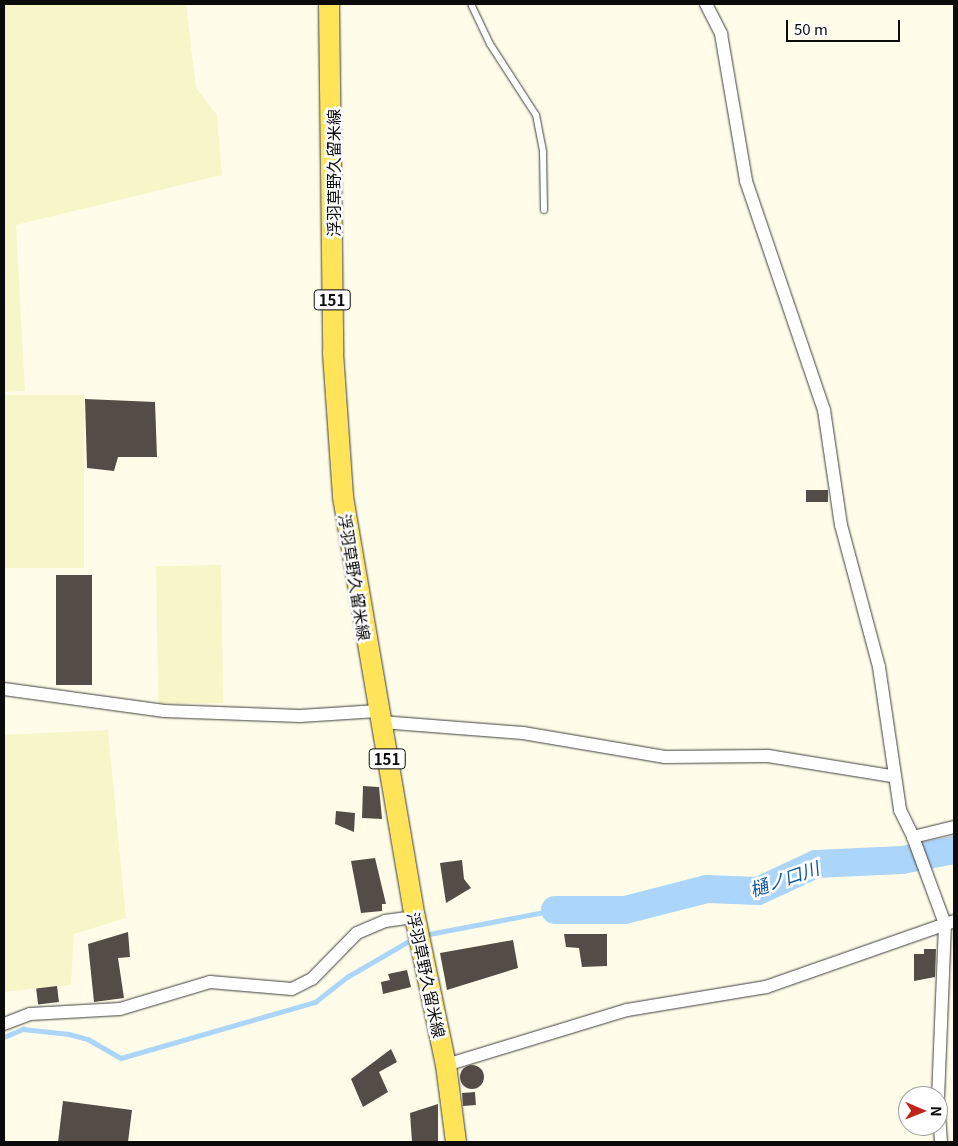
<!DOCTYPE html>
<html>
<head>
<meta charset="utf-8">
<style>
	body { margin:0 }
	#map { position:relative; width:958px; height:1146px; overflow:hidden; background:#fffde9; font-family:Georgia,"Noto Sans JP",serif }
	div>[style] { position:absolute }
	.farmland>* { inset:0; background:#f6f6c9; transform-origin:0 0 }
	.stream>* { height:4.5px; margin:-2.25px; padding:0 2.25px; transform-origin:2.25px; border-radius:2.25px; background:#abd6f9 }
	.river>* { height:28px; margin:-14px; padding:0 14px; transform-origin:14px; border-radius:14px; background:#abd6f9 }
	.building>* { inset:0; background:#544d47; transform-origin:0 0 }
	.round { border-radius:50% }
	.roads { filter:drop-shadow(0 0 1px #3e3e3e) drop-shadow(0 0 1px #3e3e3e) }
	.service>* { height:6px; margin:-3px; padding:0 3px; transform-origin:3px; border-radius:3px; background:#fff }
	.minor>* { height:12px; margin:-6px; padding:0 6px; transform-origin:6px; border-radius:6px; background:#fff }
	.primary>* { height:20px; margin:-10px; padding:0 10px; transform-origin:10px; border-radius:10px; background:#ffe459 }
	span { translate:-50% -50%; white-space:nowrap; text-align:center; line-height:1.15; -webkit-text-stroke:5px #fff; paint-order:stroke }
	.shield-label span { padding:1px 4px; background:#fff; border:1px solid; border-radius:4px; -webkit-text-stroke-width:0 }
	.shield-label { font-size:15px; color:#0b0b0b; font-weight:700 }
	.street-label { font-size:16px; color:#0b0b0b }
	.water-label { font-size:18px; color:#1056a2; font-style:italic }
	.frame { position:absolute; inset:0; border:5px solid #0b0b0b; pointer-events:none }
	.north { position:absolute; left:898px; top:1086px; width:50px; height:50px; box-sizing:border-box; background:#fff; border:1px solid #9d9d9d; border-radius:50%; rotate:91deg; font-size:14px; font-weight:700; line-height:20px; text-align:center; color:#0b0b0b }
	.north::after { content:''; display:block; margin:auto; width:18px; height:22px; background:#c1231d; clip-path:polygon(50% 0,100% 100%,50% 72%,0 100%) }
	.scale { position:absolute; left:786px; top:20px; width:114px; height:22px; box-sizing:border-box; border:2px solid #0b0b0b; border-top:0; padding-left:6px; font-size:15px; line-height:18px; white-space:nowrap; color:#0b0b0b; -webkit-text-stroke:4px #fff; paint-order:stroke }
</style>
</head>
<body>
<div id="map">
	<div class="farmland">
		<i style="clip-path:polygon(4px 4px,186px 4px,196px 88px,217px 115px,222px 175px,16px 225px,25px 391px,4px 392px)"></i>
		<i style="left:84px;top:395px;width:173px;height:80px;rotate:90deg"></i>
		<i style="left:221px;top:565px;width:138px;height:65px;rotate:89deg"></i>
		<i style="clip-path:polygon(108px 730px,126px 918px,74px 934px,71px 985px,4px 992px,4px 735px)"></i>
	</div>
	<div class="stream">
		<i style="left:424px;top:935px;width:133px;rotate:-10.8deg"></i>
		<i style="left:4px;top:1037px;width:21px;rotate:-23deg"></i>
		<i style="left:23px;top:1029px;width:46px;rotate:6.2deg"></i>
		<i style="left:69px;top:1034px;width:20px;rotate:15deg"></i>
		<i style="left:88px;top:1039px;width:38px;rotate:30deg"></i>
		<i style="left:121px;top:1058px;width:202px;rotate:-16.1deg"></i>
		<i style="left:315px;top:1002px;width:41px;rotate:-38deg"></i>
		<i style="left:347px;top:977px;width:78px;rotate:-30.2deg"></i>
	</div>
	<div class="river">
		<i style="left:555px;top:910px;width:70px"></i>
		<i style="left:625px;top:910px;width:85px;rotate:-14.4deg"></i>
		<i style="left:707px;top:889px;width:51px;rotate:2.2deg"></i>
		<i style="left:758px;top:891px;width:64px;rotate:-25deg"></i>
		<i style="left:816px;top:864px;width:86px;rotate:-2.7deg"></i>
		<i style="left:902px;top:860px;width:53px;rotate:-10.9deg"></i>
	</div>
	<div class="building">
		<i style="clip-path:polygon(85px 399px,155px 402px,157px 457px,118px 457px,114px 471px,87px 468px)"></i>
		<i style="left:806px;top:490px;width:22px;height:12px"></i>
		<i style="left:56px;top:575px;width:36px;height:110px"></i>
		<i style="clip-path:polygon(363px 786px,379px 787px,382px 819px,362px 818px)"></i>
		<i style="clip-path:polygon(336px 811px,355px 813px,354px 832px,335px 824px)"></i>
		<i style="clip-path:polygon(375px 858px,386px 904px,382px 904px,382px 911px,361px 913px,351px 861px)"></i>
		<i style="clip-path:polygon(462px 860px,464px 879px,471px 888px,446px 903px,440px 863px)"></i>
		<i style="clip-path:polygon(128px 932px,130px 957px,118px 958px,124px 998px,94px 1002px,88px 944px)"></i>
		<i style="clip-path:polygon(564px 934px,607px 934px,607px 966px,582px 967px,579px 948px,566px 947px)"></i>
		<i style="clip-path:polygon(513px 940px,518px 968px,447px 990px,440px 953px)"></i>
		<i style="clip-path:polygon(924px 949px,936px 949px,935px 977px,914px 981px,914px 954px,924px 954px)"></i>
		<i style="clip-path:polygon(407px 970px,411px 987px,383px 994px,381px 982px,390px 980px,388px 974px)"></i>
		<i style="left:57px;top:986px;width:16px;height:21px;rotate:83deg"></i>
		<i style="clip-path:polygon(391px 1049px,397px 1062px,379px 1072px,388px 1092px,363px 1107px,351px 1079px)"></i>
		<i class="round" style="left:460px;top:1065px;width:24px;height:24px"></i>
		<i style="left:475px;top:1092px;width:13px;height:13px;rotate:86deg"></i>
		<i style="clip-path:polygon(63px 1101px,132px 1110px,128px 1142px,58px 1142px)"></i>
		<i style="clip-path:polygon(438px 1104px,438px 1141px,412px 1142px,410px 1113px)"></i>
	</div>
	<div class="roads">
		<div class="service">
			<i style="left:471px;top:4px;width:44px;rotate:64.6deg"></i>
			<i style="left:490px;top:44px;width:85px;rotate:57.1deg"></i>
			<i style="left:536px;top:115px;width:38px;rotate:79deg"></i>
			<i style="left:543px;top:152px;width:58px;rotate:89deg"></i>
		</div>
		<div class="minor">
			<i style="left:706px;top:4px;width:34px;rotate:63deg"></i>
			<i style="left:721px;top:34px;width:149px;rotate:80.3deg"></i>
			<i style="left:746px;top:181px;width:242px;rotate:71.2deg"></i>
			<i style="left:824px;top:410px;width:116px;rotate:81.6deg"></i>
			<i style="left:841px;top:525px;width:147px;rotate:75deg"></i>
			<i style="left:879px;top:667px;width:145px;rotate:81.6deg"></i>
			<i style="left:900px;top:810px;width:30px;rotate:64deg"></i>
			<i style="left:913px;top:837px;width:42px;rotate:-13.7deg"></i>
			<i style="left:4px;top:689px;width:162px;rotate:7.8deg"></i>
			<i style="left:164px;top:711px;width:136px;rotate:2.1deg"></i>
			<i style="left:300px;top:716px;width:78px;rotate:-3.7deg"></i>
			<i style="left:381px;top:722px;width:142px;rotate:4.4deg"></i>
			<i style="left:523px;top:733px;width:144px;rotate:9.6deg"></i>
			<i style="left:665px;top:757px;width:103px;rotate:-0.6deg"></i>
			<i style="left:768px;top:756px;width:126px;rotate:9.2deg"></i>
			<i style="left:913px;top:837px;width:93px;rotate:69.8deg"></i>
			<i style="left:945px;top:924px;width:172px;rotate:92.3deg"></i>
			<i style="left:4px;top:1024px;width:28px;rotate:-21deg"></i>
			<i style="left:30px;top:1014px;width:90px;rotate:-3.2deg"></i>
			<i style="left:120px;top:1009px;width:94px;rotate:-16.7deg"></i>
			<i style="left:210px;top:982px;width:82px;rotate:4.9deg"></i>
			<i style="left:292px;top:989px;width:22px;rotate:-27deg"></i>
			<i style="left:312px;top:979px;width:64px;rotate:-45.6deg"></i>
			<i style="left:357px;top:933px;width:30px;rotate:-23deg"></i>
			<i style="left:385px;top:921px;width:30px;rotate:-8deg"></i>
			<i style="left:446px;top:1065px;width:189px;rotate:-16.9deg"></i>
			<i style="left:627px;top:1010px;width:141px;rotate:-9.4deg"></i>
			<i style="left:766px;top:987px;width:199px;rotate:-19.3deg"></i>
			<i style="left:938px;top:1101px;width:41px;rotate:85.8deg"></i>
		</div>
		<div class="primary">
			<i style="left:329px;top:4px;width:349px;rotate:89.3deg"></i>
			<i style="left:333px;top:353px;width:144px;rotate:86deg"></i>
			<i style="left:343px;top:497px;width:426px;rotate:80.3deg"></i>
			<i style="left:415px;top:917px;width:151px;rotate:78.2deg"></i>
			<i style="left:446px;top:1065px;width:78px;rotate:82.6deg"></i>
		</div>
	</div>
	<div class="shield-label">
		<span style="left:332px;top:300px">151</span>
		<span style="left:387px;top:759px">151</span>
	</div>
	<div class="street-label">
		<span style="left:333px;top:173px;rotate:-90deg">浮羽草野久留米線</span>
		<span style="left:355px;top:577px;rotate:81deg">浮羽草野久留米線</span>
		<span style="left:427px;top:975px;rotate:78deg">浮羽草野久留米線</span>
	</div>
	<div class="water-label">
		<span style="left:784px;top:878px;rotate:-19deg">樋ノ口川</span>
	</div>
	<div class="frame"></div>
	<div class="north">N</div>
	<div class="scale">50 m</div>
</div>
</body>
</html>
